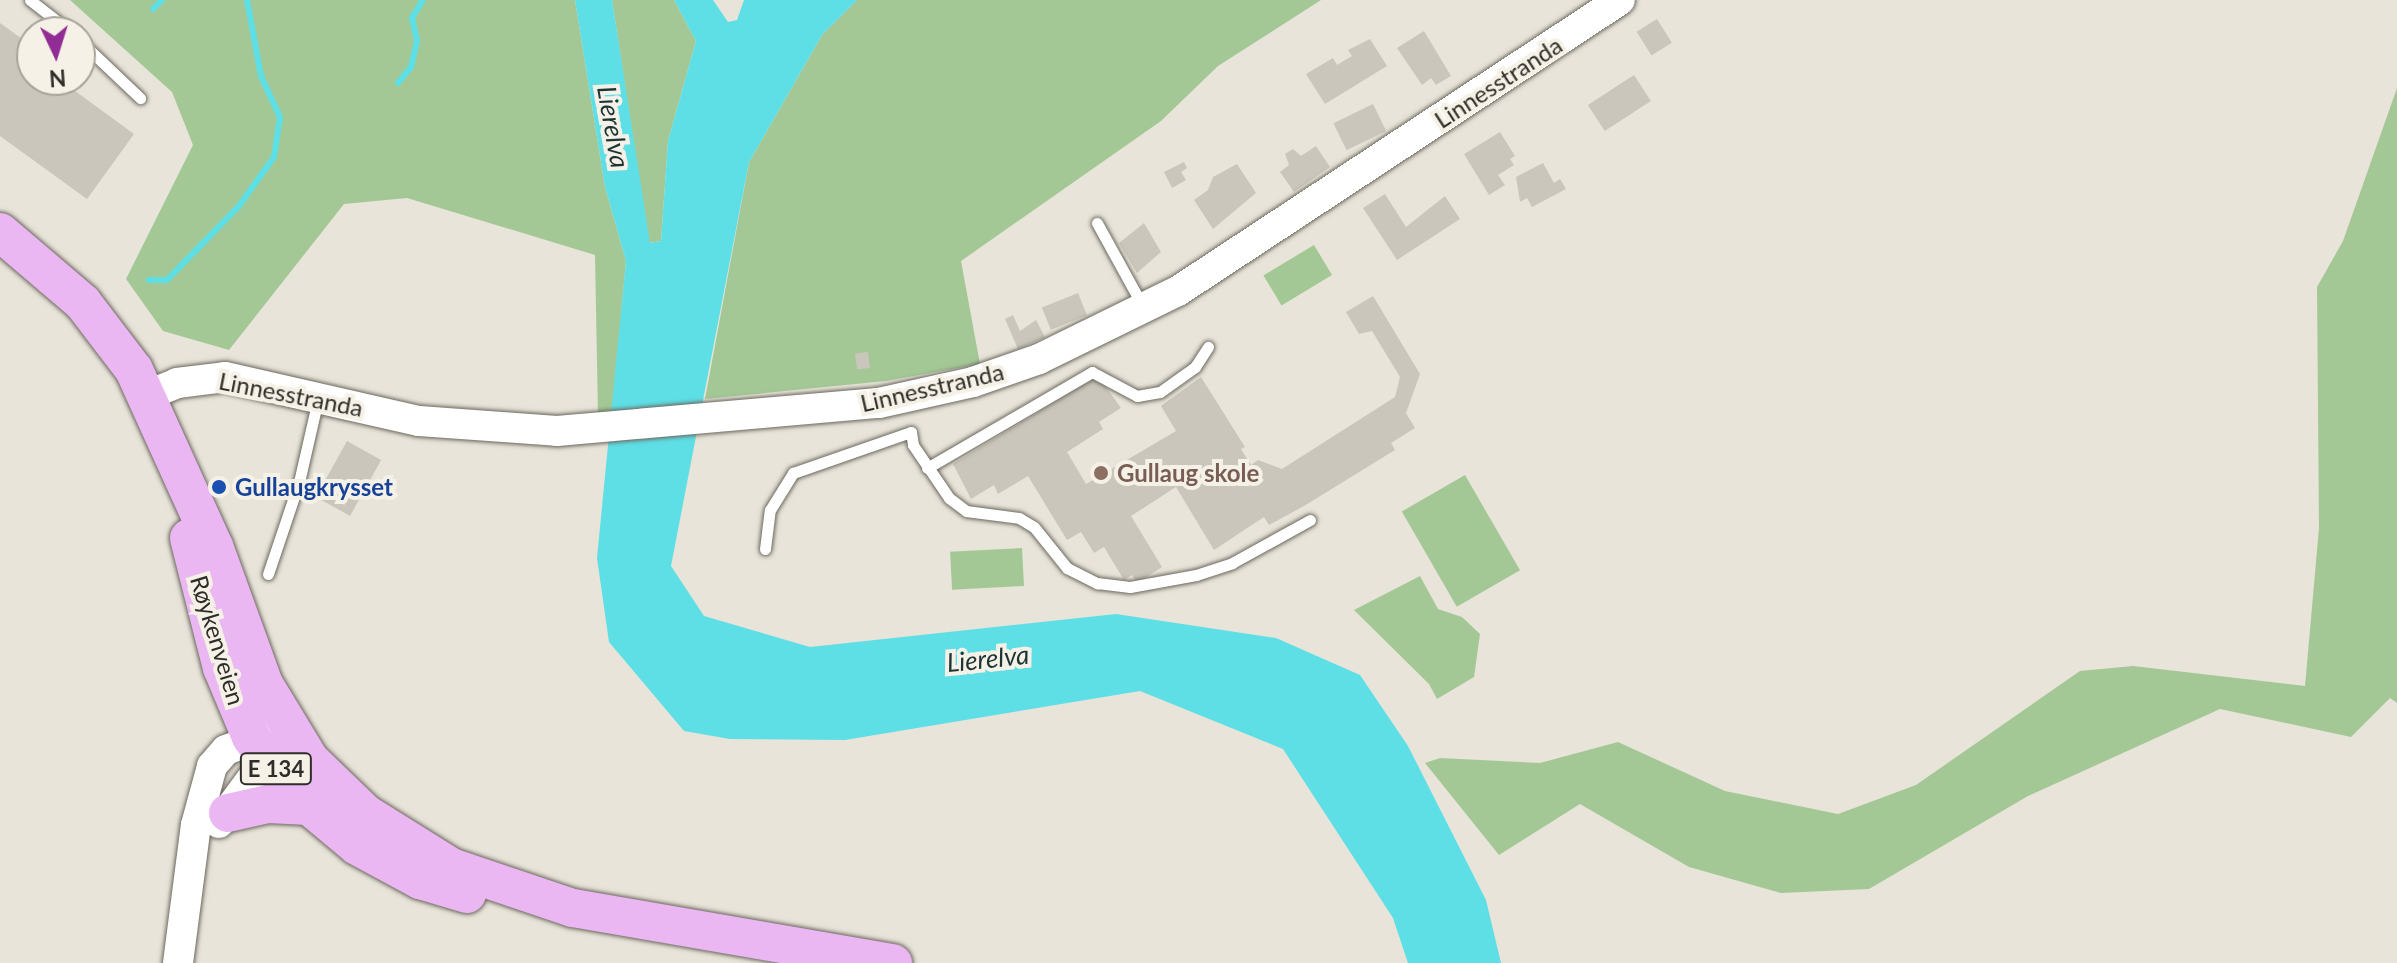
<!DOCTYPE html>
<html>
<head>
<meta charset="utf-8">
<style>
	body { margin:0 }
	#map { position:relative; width:2397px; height:963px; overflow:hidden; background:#e8e4d9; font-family:Lato,sans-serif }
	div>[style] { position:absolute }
	.green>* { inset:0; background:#a3c896; transform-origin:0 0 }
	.water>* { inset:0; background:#5edfe6 }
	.stream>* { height:6px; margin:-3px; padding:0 3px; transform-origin:3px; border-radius:3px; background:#5edfe6 }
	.building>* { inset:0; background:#cac6bb; transform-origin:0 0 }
	.roads { filter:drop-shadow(0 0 2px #6c685f) drop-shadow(0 0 2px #6c685f) }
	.lane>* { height:11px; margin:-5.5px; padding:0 5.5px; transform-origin:5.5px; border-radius:5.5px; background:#fff }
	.secondary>* { height:30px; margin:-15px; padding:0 15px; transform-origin:15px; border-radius:15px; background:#fff }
	.highway>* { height:38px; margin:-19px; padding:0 19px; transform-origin:19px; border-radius:19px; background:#eab7f3 }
	.dots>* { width:22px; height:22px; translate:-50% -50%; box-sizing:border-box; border:4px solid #f6f1e6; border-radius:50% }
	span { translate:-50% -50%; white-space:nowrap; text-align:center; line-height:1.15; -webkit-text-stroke:8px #f6f1e6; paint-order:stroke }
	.shield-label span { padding:2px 6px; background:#f6f1e6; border:2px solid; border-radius:6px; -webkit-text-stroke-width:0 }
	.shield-label { font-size:22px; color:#2f2d29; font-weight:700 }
	.street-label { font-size:24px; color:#2f2d29 }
	.education-label { font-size:24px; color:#785e54; font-weight:700 }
	.left { translate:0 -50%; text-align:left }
	.transit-label { font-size:24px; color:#164399; font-weight:700 }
	.water-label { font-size:26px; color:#1d3435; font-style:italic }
	.north { position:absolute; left:16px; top:16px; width:80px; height:80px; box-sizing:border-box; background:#f6f1e6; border:2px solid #a6a39a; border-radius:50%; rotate:176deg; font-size:22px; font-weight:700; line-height:32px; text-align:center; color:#2f2d29 }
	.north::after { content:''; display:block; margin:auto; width:28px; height:36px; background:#902c93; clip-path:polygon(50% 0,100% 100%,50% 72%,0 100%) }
</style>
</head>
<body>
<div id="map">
	<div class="green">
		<i style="clip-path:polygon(70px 0,575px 0,605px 187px,626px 261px,612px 415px,598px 416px,595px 255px,407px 198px,344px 204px,229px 350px,163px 331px,126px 279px,193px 145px,172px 92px)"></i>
		<i style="clip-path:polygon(612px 0,674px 0,696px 41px,668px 141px,661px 241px,649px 243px)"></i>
		<i style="clip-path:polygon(857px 0,1321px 0,1218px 66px,1161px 121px,961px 261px,980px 364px,886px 381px,705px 399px,749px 162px,822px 35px)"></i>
		<i style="clip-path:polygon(2397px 88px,2397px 703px,2390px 698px,2351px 737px,2220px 709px,2028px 796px,1869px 889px,1781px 893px,1689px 867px,1580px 804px,1499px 855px,1425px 763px,1440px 758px,1540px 763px,1618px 742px,1725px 791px,1838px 814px,1916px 785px,2080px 671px,2133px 666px,2305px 686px,2319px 528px,2317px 287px,2343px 241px)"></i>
		<i style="left:1314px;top:245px;width:35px;height:59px;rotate:59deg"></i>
		<i style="left:1465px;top:475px;width:110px;height:73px;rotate:60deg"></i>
		<i style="left:1022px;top:548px;width:38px;height:72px;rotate:87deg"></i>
		<i style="clip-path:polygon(1420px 576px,1438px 609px,1462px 617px,1480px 634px,1474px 677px,1437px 699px,1429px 684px,1354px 610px)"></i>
	</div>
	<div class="water">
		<i style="clip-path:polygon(575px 0,612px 0,650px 243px,661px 241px,668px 141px,696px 41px,674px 0,713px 0,728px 22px,737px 20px,744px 0,857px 0,822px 35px,749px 162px,671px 566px,704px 616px,810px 647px,1116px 614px,1276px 638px,1360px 675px,1408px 746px,1486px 900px,1501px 963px,1408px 963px,1393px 918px,1283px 749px,1140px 691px,845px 740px,730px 739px,684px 731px,609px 642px,597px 558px,626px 261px,605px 187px)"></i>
	</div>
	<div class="stream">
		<i style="left:153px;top:9px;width:13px;rotate:-45deg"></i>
		<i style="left:398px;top:83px;width:21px;rotate:-51deg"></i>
		<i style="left:411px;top:67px;width:27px;rotate:-77deg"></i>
		<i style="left:417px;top:41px;width:24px;rotate:-102deg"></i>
		<i style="left:412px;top:18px;width:21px;rotate:-59deg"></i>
		<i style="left:149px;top:280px;width:18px"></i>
		<i style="left:167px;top:280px;width:103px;rotate:-45.8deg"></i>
		<i style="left:239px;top:206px;width:60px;rotate:-54.5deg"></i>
		<i style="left:274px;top:157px;width:40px;rotate:-81.5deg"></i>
		<i style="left:280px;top:117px;width:45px;rotate:-114.9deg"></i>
		<i style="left:261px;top:76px;width:77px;rotate:-100.4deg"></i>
	</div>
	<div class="building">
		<i style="left:1657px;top:19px;width:28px;height:24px;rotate:58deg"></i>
		<i style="clip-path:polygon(0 23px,32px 46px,32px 80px,60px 80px,134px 134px,87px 199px,0 136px)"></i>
		<i style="clip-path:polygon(1424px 31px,1451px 76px,1436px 85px,1431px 78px,1422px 85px,1397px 48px)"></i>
		<i style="clip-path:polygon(1370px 39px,1387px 66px,1325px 104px,1306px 74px,1333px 58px,1337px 65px,1352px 56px,1348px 50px)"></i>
		<i style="left:1634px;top:75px;width:31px;height:55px;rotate:57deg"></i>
		<i style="left:1373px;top:104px;width:30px;height:44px;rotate:64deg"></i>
		<i style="clip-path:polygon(1500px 132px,1515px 156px,1510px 159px,1514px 165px,1498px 175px,1505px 185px,1489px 195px,1464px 154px)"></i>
		<i style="clip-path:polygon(1316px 146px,1330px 167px,1294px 192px,1280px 172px,1289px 165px,1285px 154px,1293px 149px,1301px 156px)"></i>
		<i style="clip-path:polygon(1184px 162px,1187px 168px,1181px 172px,1186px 180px,1172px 188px,1164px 172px)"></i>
		<i style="clip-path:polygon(1543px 163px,1554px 183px,1560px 179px,1566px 189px,1532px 207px,1527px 198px,1520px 202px,1516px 177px)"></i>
		<i style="clip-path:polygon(1237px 164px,1256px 193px,1213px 229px,1194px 200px,1208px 190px,1213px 177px)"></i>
		<i style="clip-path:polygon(1385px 194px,1406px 227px,1445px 196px,1460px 219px,1397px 260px,1363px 208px)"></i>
		<i style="clip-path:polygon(1144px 223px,1161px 252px,1137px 273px,1119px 243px)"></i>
		<i style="left:1078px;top:293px;width:24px;height:39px;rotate:68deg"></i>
		<i style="clip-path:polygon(1373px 296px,1420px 374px,1406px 413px,1415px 428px,1391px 443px,1395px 450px,1304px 506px,1269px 525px,1264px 517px,1214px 550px,1176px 487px,1131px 516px,1162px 567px,1137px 583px,1132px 575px,1124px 580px,1104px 547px,1094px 553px,1081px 532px,1067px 540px,1028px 476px,998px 494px,994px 485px,971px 499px,953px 464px,1098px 376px,1121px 408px,1099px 422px,1103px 429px,1067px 452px,1086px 484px,1176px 431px,1161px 406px,1201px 377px,1245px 447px,1241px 449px,1251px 465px,1258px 460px,1282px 469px,1395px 397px,1400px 377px,1372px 331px,1359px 334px,1346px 312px)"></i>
		<i style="clip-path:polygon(1013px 315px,1020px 331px,1036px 320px,1045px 337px,1018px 349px,1005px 319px)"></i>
		<i style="left:868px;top:352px;width:16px;height:13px;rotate:83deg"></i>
		<i style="left:347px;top:441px;width:39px;height:64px;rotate:29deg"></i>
	</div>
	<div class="roads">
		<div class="lane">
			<i style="left:30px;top:0;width:52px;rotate:38deg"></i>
			<i style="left:80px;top:41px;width:83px;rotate:43.5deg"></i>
			<i style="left:1097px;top:223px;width:94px;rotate:61.2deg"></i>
			<i style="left:927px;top:468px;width:191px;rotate:-30.2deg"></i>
			<i style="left:1092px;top:372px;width:51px;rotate:28.1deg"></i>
			<i style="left:1137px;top:396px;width:23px;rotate:-10deg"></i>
			<i style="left:1160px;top:392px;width:43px;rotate:-35.5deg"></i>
			<i style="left:1195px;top:367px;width:24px;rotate:-57deg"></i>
			<i style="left:765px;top:549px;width:39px;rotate:-83deg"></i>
			<i style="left:770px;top:510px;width:44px;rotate:-58.1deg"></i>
			<i style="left:793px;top:473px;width:125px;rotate:-19.2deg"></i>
			<i style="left:911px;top:432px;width:13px;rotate:81deg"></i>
			<i style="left:913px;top:445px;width:64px;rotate:55.8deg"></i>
			<i style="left:949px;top:498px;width:21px;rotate:37deg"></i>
			<i style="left:966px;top:511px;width:53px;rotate:7.5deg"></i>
			<i style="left:1019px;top:518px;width:17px;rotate:31deg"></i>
			<i style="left:1034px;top:527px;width:53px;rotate:51.2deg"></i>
			<i style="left:1067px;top:568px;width:34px;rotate:27deg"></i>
			<i style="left:1097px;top:583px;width:33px;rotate:7deg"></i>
			<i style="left:1130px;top:587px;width:67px;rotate:-10.3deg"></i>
			<i style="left:1196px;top:575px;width:38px;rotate:-18deg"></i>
			<i style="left:1232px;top:563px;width:89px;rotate:-28.9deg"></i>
			<i style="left:268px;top:574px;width:97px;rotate:-71.4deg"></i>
			<i style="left:299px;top:482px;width:85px;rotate:-77.1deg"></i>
		</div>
		<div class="secondary">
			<i style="left:148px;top:395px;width:31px;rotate:-22deg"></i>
			<i style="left:177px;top:383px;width:48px;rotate:-7.1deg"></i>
			<i style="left:225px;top:377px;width:199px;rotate:12.8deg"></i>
			<i style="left:419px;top:421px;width:138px;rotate:4.1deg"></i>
			<i style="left:557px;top:431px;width:323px;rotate:-5deg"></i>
			<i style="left:879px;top:403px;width:96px;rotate:-12.6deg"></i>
			<i style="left:973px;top:382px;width:70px;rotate:-19.2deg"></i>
			<i style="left:1039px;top:359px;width:155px;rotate:-26.1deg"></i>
			<i style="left:1178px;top:291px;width:529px;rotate:-33.36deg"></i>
			<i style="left:219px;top:823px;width:99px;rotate:-53.6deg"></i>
			<i style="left:178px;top:963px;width:139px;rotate:-82.6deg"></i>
			<i style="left:196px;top:825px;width:61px;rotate:-74.8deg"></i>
			<i style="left:212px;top:766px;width:21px;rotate:-49deg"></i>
			<i style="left:226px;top:750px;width:48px;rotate:-20.7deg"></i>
		</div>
		<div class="highway">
			<i style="left:0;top:232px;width:109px;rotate:40.5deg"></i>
			<i style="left:83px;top:303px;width:84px;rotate:52.7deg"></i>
			<i style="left:134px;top:370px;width:193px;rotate:65.6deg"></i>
			<i style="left:214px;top:546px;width:147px;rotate:70.1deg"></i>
			<i style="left:264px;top:684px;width:89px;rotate:58.8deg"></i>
			<i style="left:310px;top:760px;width:76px;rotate:43.9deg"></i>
			<i style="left:365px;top:813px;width:102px;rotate:32.1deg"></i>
			<i style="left:451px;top:867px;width:129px;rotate:18.6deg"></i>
			<i style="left:573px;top:908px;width:325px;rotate:9.8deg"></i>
			<i style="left:189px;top:538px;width:134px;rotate:75.8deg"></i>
			<i style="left:222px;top:668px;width:75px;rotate:67.2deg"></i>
			<i style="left:251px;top:737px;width:27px;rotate:54deg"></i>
			<i style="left:267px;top:759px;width:63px;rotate:48.2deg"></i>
			<i style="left:309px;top:806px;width:62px;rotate:39.8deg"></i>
			<i style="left:357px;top:846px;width:72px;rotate:28.4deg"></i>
			<i style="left:420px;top:880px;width:49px;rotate:16.6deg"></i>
			<i style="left:228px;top:813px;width:41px;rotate:-12.7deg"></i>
			<i style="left:268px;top:804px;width:41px;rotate:2.8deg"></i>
		</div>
	</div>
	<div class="dots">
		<i style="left:1101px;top:473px;background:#8d6e63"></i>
		<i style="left:219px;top:487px;background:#1a4fb4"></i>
	</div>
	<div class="shield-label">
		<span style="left:276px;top:769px">E 134</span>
	</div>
	<div class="street-label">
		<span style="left:1498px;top:82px;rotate:-33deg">Linnesstranda</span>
		<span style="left:932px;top:387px;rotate:-13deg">Linnesstranda</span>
		<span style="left:291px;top:394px;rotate:11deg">Linnesstranda</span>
		<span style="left:218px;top:640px;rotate:73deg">Røykenveien</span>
	</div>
	<div class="education-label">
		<span class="left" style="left:1117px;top:473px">Gullaug skole</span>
	</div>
	<div class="transit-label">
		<span class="left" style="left:235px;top:487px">Gullaugkrysset</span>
	</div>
	<div class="water-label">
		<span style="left:613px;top:127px;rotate:80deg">Lierelva</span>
		<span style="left:988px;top:659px;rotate:-6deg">Lierelva</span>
	</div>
	<div class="north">N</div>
</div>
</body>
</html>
